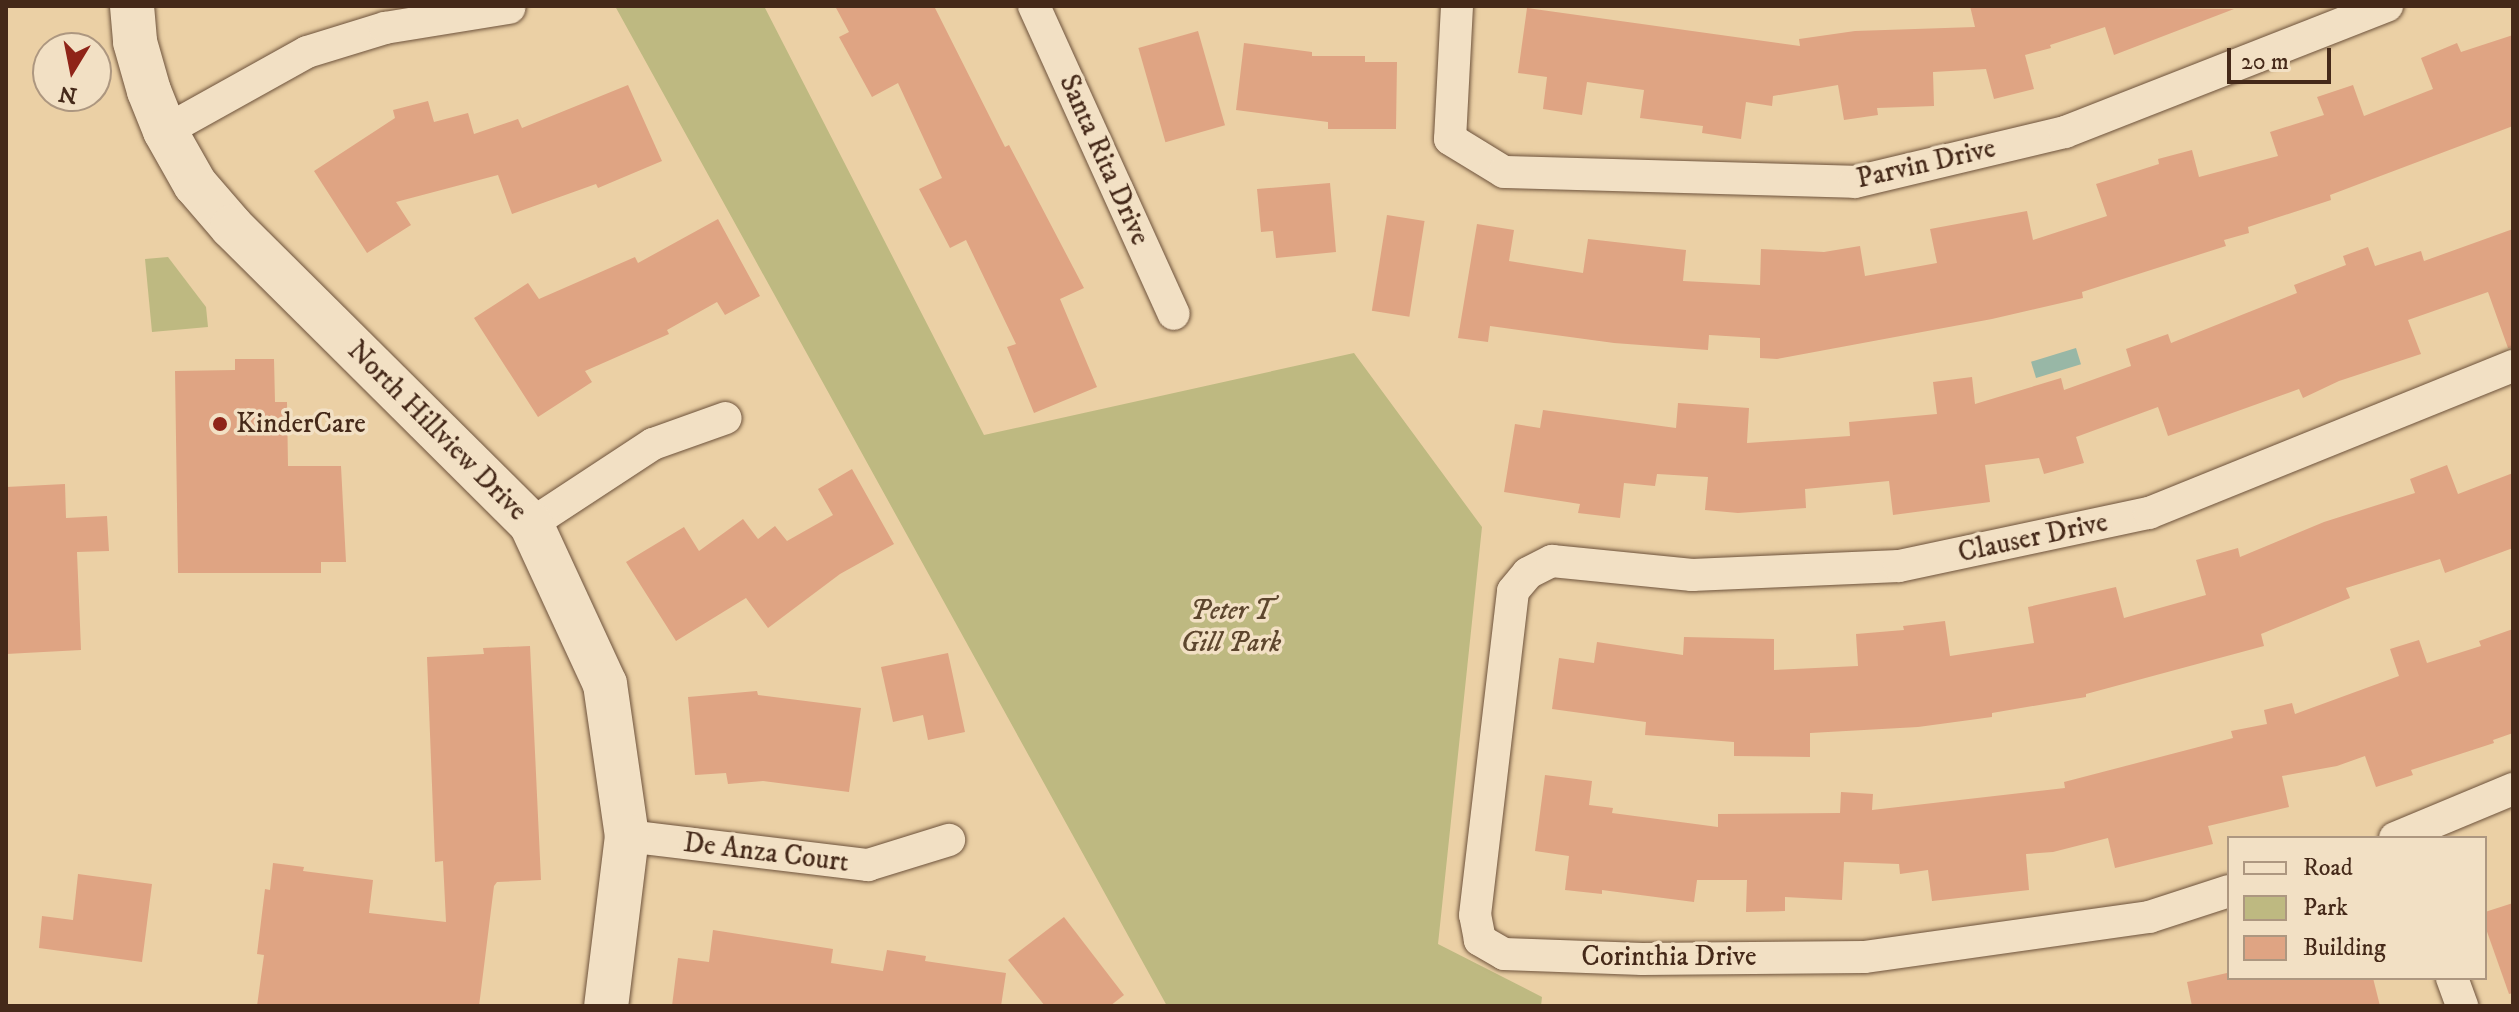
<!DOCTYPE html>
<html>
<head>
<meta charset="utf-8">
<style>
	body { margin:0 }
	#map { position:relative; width:2519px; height:1012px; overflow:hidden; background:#ebd0a5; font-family:"IM FELL DW Pica",serif }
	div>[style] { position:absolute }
	.green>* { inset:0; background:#beb981 }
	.water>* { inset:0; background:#98b7a6; transform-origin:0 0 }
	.building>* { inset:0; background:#dfa483; transform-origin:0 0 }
	.roads { filter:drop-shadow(0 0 2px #6e533c) drop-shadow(0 0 2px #6e533c) }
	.street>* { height:32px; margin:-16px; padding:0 16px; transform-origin:16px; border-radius:16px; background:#f2e0c4 }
	.secondary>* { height:44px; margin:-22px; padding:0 22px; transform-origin:22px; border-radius:22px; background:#f2e0c4 }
	.dots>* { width:22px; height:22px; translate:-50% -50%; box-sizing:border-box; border:4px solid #f2e0c4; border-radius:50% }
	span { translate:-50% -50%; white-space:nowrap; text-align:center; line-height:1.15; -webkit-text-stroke:7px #f2e0c4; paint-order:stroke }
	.street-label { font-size:28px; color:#452919 }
	.poi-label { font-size:28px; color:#452919 }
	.left { translate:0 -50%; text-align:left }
	.park-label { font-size:28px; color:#5d462e; font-style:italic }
	.frame { position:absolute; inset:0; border:8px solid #452919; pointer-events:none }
	.legend { position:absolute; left:2227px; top:836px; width:260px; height:144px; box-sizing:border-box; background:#f2e0c4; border:2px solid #ad9780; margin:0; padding:10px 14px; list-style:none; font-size:24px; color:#452919 }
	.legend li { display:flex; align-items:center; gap:16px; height:40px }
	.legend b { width:40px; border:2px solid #ad9780 }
	.north { position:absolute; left:32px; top:32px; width:80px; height:80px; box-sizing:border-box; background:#f2e0c4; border:2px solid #ad9780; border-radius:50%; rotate:190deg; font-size:22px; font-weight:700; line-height:32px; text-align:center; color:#452919 }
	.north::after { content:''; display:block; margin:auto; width:28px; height:36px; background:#8f2418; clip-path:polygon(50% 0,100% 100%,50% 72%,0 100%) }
	.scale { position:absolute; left:2227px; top:48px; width:104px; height:36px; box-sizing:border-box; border:4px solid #452919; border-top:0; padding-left:10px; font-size:24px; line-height:28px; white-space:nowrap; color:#452919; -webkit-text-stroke:6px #f2e0c4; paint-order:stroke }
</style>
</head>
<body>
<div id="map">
	<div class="green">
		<i style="clip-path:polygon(615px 6px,764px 6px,984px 435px,1354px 353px,1482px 527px,1438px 944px,1542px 997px,1541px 1006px,1167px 1006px)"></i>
		<i style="clip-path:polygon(168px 257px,206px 307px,208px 327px,152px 332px,145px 259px)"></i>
	</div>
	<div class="water">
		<i style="left:2076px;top:348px;width:17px;height:47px;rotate:73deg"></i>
	</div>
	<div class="building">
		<i style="clip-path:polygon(835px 6px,934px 6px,1005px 147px,1009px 145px,1084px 288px,1060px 299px,1097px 387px,1034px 413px,1007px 347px,1016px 344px,966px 240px,950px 248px,919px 189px,942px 178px,898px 83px,872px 97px,839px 37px,849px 32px)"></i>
		<i style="clip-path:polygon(1970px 6px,2234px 9px,2114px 55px,2105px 27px,2050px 45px,2051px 48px,2025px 55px,2034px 89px,1994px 99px,1986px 69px,1933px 72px,1934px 106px,1877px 108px,1878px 115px,1844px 120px,1838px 85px,1773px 96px,1772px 106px,1746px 102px,1741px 139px,1702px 133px,1703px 126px,1640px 118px,1644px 90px,1587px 82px,1582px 115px,1543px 109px,1547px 77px,1518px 73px,1527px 8px,1800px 46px,1799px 39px,1855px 31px,1975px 27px)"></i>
		<i style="left:1198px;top:31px;width:98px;height:62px;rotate:74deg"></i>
		<i style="clip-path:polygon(2513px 35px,2513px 126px,2330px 195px,2331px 200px,2248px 227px,2249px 233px,2224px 240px,2226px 246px,2082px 292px,2083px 298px,1992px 319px,1777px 359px,1760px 358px,1760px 338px,1709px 335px,1708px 350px,1614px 343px,1490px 326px,1488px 342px,1458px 338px,1477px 224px,1514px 230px,1509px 261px,1583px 273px,1588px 239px,1686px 250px,1683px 281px,1760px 285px,1761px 249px,1824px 252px,1860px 246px,1865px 276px,1937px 263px,1930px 229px,2027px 211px,2033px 240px,2107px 216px,2096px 184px,2159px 164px,2158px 159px,2192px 150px,2199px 177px,2278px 156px,2270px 132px,2324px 115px,2317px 97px,2353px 85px,2364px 116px,2433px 89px,2421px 58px,2457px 43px,2461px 52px)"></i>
		<i style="clip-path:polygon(1244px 43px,1312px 52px,1312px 56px,1365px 56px,1365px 62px,1397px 62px,1396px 129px,1328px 129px,1328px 122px,1236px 110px)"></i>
		<i style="clip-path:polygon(628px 85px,662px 161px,598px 188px,596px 184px,512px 214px,498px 175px,396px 202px,411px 225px,367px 253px,314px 171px,395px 118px,393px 110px,428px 101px,434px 122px,468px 113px,474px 134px,518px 119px,522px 128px)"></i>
		<i style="clip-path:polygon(1330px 183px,1336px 252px,1276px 258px,1273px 231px,1261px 232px,1257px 189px)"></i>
		<i style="left:1387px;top:215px;width:38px;height:97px;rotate:9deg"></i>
		<i style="clip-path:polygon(718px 219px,760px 296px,725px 315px,717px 302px,667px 330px,669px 334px,585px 371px,592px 382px,538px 417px,474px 318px,528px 283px,539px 299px,635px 257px,638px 263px)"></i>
		<i style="clip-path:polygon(2513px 229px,2513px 347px,2508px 348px,2488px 292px,2408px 320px,2421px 354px,2339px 381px,2303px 398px,2299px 389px,2168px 436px,2158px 407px,2076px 437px,2084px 463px,2044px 474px,2039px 458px,1985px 465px,1990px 502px,1893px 515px,1889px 481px,1805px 489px,1806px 508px,1738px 513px,1705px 510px,1708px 477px,1657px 474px,1655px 486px,1624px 483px,1620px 518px,1578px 513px,1580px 504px,1504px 492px,1515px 424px,1540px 428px,1543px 410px,1676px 428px,1678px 403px,1749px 408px,1747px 443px,1850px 436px,1849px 422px,1937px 414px,1933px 382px,1972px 377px,1975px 404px,2061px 378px,2064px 390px,2131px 366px,2126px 349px,2168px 334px,2171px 343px,2297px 293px,2294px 285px,2346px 265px,2343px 256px,2368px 247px,2375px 266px,2421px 251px,2424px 261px)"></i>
		<i style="clip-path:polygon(235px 359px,274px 359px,275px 402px,287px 402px,288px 466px,341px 466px,346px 562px,321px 562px,321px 573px,178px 573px,175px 371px,235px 370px)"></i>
		<i style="clip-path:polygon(2447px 465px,2458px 494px,2513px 473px,2513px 548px,2445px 573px,2440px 559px,2346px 588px,2350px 598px,2261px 634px,2264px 646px,2086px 694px,2086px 697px,1992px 713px,1992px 717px,1918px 727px,1810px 733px,1810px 757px,1734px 756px,1734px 742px,1645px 735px,1646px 722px,1552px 709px,1559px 658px,1594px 663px,1597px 642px,1683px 655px,1684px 637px,1774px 639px,1774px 670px,1858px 666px,1856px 634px,1904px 630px,1903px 626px,1945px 621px,1950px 656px,2034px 643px,2028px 607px,2116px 587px,2124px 618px,2206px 595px,2196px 560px,2238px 548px,2240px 557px,2324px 522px,2415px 493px,2410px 479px)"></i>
		<i style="clip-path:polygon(852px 469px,894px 544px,840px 574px,768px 628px,746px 598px,676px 641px,626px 562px,684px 527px,699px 551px,743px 519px,758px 539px,775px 526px,787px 541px,833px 515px,818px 489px)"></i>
		<i style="clip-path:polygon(65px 484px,66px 518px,107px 516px,109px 551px,77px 552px,81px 650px,6px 654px,6px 487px)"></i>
		<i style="clip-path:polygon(2513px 629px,2513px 733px,2493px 740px,2494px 743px,2411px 770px,2413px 775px,2376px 787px,2365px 756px,2337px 766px,2282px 776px,2289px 807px,2208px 826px,2213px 844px,2115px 868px,2108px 838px,2053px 852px,2026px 854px,2029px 890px,1932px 901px,1928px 870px,1900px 874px,1899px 864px,1844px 862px,1842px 900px,1785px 897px,1785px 911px,1746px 912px,1747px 880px,1697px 880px,1694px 902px,1602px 890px,1602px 894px,1565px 890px,1569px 856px,1535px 851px,1545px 775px,1592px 781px,1589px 805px,1613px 808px,1612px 813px,1718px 827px,1718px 814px,1840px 813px,1841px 792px,1873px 794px,1872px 810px,2065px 788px,2064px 782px,2233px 738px,2231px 731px,2267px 724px,2264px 710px,2292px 703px,2295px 714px,2399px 676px,2390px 649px,2419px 640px,2427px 663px,2481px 646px,2479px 641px)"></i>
		<i style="clip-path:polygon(530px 646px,541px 880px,497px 882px,494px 886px,479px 1006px,257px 1006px,264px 955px,257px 954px,265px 889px,270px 890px,273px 863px,304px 867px,303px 871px,373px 880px,369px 913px,446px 922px,443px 861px,435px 862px,427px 657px,484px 654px,483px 648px)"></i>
		<i style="clip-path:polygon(948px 653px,965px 732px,928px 740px,923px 715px,893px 722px,881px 667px)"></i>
		<i style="clip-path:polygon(757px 691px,758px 695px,861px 708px,849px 792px,763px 781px,728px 784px,726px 773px,695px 775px,688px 697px)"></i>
		<i style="clip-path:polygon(78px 874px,152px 884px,142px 962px,39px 948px,42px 916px,73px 920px)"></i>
		<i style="clip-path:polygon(2513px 903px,2513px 993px,2509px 994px,2485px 926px,2485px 912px)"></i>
		<i style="clip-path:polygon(1064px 917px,1124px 995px,1110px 1006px,1045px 1006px,1008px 960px)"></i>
		<i style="clip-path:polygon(713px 930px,833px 949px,831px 963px,883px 971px,887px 950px,926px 956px,925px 961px,1006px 973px,1001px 1006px,672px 1006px,678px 958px,709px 962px)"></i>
		<i style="clip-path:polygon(2227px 973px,2228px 978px,2373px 978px,2380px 1006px,2192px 1006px,2187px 982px)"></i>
	</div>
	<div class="roads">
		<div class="street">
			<i style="left:1034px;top:6px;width:338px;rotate:65.6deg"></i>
			<i style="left:1457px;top:6px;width:133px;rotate:93deg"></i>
			<i style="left:1450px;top:139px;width:63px;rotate:31.4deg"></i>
			<i style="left:1504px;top:172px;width:351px;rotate:1.6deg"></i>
			<i style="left:1855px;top:182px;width:216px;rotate:-13.4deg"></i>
			<i style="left:2065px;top:132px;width:346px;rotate:-21.4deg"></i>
			<i style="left:165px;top:131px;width:162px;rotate:-29.1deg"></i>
			<i style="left:307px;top:52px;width:82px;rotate:-17.1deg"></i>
			<i style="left:385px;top:28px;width:126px;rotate:-9.2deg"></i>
			<i style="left:531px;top:524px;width:146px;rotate:-33.3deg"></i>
			<i style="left:653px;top:444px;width:77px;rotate:-19.6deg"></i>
			<i style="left:627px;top:836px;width:243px;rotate:6.9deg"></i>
			<i style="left:868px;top:865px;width:85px;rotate:-17.2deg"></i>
			<i style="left:2395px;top:838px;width:128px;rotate:-22.6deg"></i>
			<i style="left:2229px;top:891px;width:84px;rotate:162deg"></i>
			<i style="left:2149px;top:917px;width:288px;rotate:172deg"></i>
			<i style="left:1864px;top:957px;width:222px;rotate:179.5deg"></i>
			<i style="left:1642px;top:959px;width:138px;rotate:-177.9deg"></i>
			<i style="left:1504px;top:954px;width:28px;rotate:-150deg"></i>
			<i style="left:1480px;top:940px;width:25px;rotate:-101deg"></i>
			<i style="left:1475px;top:915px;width:326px;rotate:-83.3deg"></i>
			<i style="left:1513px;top:591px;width:23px;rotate:-50deg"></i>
			<i style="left:1528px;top:573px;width:27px;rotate:-27deg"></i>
			<i style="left:1552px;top:561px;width:141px;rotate:5.7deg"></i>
			<i style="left:1692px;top:575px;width:207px;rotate:-2.5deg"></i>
			<i style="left:1899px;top:566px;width:256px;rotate:-12deg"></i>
			<i style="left:2149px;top:513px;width:393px;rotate:-22deg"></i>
			<i style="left:2452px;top:978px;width:30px;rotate:70deg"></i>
		</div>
		<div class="secondary">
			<i style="left:132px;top:6px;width:36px;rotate:85deg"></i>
			<i style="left:135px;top:42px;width:51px;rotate:74.1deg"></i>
			<i style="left:149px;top:91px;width:43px;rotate:68.2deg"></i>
			<i style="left:165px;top:131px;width:61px;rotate:60.5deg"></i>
			<i style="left:195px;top:184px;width:57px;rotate:49.3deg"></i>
			<i style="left:232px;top:227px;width:421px;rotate:44.8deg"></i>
			<i style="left:531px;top:524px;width:176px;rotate:65.2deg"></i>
			<i style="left:605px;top:684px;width:154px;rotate:81.8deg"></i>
			<i style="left:627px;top:836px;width:171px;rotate:97deg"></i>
		</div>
	</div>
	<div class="dots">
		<i style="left:220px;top:424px;background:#8f2418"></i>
	</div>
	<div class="street-label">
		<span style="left:1104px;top:160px;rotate:66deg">Santa Rita Drive</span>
		<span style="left:1926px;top:164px;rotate:-13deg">Parvin Drive</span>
		<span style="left:437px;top:431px;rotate:45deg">North Hillview Drive</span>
		<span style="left:2033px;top:538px;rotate:-12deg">Clauser Drive</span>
		<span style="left:766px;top:853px;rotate:7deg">De Anza Court</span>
		<span style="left:1669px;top:957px">Corinthia Drive</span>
	</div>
	<div class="poi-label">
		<span class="left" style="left:236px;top:424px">KinderCare</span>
	</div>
	<div class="park-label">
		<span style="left:1231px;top:627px">Peter T<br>Gill Park</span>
	</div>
	<div class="frame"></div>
	<ul class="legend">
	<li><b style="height:10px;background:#f2e0c4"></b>Road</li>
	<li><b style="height:22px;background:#beb981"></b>Park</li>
	<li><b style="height:22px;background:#dfa483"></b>Building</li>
	</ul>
	<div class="north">N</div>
	<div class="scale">20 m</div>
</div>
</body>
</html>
